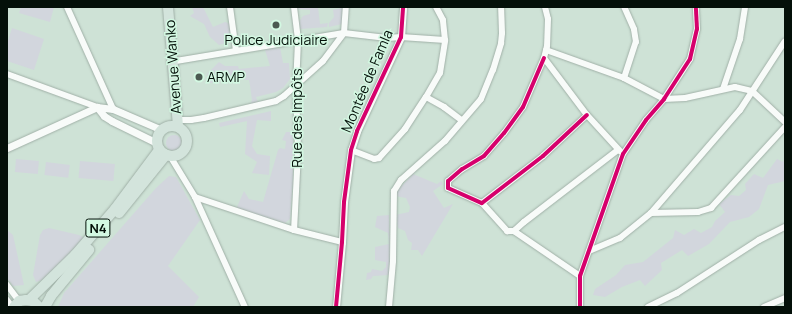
<!DOCTYPE html>
<html>
<head>
<meta charset="utf-8">
<style>
	body { margin:0 }
	#map { position:relative; width:792px; height:314px; overflow:hidden; background:#cee2d6; font-family:Manrope,sans-serif }
	div>[style] { position:absolute }
	.green>* { inset:0; background:#d2d6dd; transform-origin:0 0 }
	.round { border-radius:50% }
	.roads { filter:drop-shadow(0 0 1px #a0b0a7) drop-shadow(0 0 1px #a0b0a7) }
	.minor>* { height:6px; margin:-3px; padding:0 3px; transform-origin:3px; border-radius:3px; background:#f8fbf9 }
	.tertiary>* { height:7px; margin:-3.5px; padding:0 3.5px; transform-origin:3.5px; border-radius:3.5px; background:#f8fbf9 }
	.trunk>* { height:10px; margin:-5px; padding:0 5px; transform-origin:5px; border-radius:5px; background:#d3e4dc }
	.trunk>.ring { margin:-5px; padding:0; box-sizing:content-box; background:none; border:10px solid #d3e4dc; border-radius:50% }
	.cycleway>* { height:4px; margin:-2px; padding:0 2px; transform-origin:2px; border-radius:2px; background:#d6006c }
	.dots>* { width:11px; height:11px; translate:-50% -50%; box-sizing:border-box; border:2px solid #d3f8e2; border-radius:50% }
	span { translate:-50% -50%; white-space:nowrap; text-align:center; line-height:1.15; -webkit-text-stroke:3px #d3f8e2; paint-order:stroke }
	.shield-label span { padding:1px 3px; background:#d3f8e2; border:1px solid; border-radius:3px; -webkit-text-stroke-width:0 }
	.shield-label { font-size:13px; color:#041009; font-weight:700 }
	.poi-label { font-size:14px; color:#041009 }
	.left { translate:0 -50%; text-align:left }
	.street-label { font-size:14px; color:#041009 }
	.frame { position:absolute; inset:0; border:8px solid #041009; pointer-events:none }
</style>
</head>
<body>
<div id="map">
	<div class="green">
		<i style="clip-path:polygon(21px 7px,54px 7px,50px 22px,19px 13px)"></i>
		<i style="clip-path:polygon(192px 7px,203px 7px,213px 27px,225px 22px,230px 24px,234px 40px,219px 45px,210px 37px,204px 24px,190px 16px,194px 13px)"></i>
		<i style="clip-path:polygon(297px 7px,318px 7px,320px 24px,328px 23px,327px 27px,300px 29px,299px 22px,303px 16px,310px 14px,310px 10px,297px 9px)"></i>
		<i style="clip-path:polygon(342px 8px,342px 24px,329px 27px,329px 23px,334px 17px,333px 10px)"></i>
		<i style="clip-path:polygon(12px 28px,44px 39px,34px 70px,7px 61px,7px 44px)"></i>
		<i style="clip-path:polygon(276px 46px,277px 49px,280px 47px,283px 63px,289px 63px,290px 79px,283px 88px,276px 92px,256px 97px,259px 105px,249px 107px,252px 100px,250px 85px,249px 80px,244px 80px,243px 76px,224px 78px,222px 81px,209px 83px,207px 74px,219px 62px,225px 66px,238px 66px,239px 69px,270px 66px,265px 50px)"></i>
		<i style="clip-path:polygon(271px 111px,271px 121px,257px 120px,252px 146px,257px 154px,270px 156px,269px 175px,252px 173px,257px 162px,245px 154px,247px 121px,220px 127px,219px 123px)"></i>
		<i style="clip-path:polygon(286px 132px,293px 132px,293px 184px,290px 219px,285px 223px,236px 209px,244px 191px,249px 199px,263px 202px,278px 150px,280px 148px,285px 149px,286px 141px,282px 140px)"></i>
		<i class="round" style="left:166px;top:135px;width:16px;height:16px"></i>
		<i style="clip-path:polygon(785px 157px,785px 181px,768px 185px,759px 209px,749px 217px,730px 222px,709px 244px,688px 256px,682px 250px,661px 263px,662px 270px,645px 286px,640px 280px,622px 287px,605px 297px,593px 295px,595px 289px,616px 275px,625px 265px,643px 262px,673px 238px,675px 230px,684px 235px,694px 229px,701px 233px,712px 227px,715px 221px,725px 212px,719px 204px,731px 195px,739px 196px,746px 190px,745px 184px,754px 174px,763px 178px,777px 159px,783px 162px)"></i>
		<i style="left:16px;top:159px;width:23px;height:13px;rotate:5deg"></i>
		<i style="left:80px;top:161px;width:35px;height:17px;rotate:5deg"></i>
		<i style="left:46px;top:162px;width:24px;height:13px;rotate:7deg"></i>
		<i style="clip-path:polygon(413px 174px,437px 184px,441px 181px,443px 184px,433px 191px,444px 208px,453px 204px,422px 256px,418px 250px,411px 250px,412px 243px,408px 240px,405px 231px,398px 228px,395px 215px,409px 212px,410px 207px,406px 198px,395px 196px,396px 192px)"></i>
		<i style="clip-path:polygon(169px 176px,176px 177px,200px 220px,168px 266px,199px 297px,193px 307px,58px 307px,64px 293px,156px 188px)"></i>
		<i style="clip-path:polygon(389px 215px,391px 272px,388px 275px,373px 276px,371px 279px,366px 280px,367px 273px,371px 272px,372px 269px,382px 271px,386px 267px,386px 262px,375px 260px,375px 247px,389px 244px,388px 233px,375px 227px,377px 216px)"></i>
		<i style="clip-path:polygon(49px 228px,79px 235px,86px 239px,43px 280px,36px 282px,33px 275px,40px 235px,43px 230px)"></i>
		<i style="clip-path:polygon(7px 230px,13px 235px,24px 285px,13px 286px,7px 278px)"></i>
	</div>
	<div class="roads">
		<div class="minor">
			<i style="left:67px;top:7px;width:112px;rotate:65.7deg"></i>
			<i style="left:230px;top:7px;width:44px;rotate:82.2deg"></i>
			<i style="left:294px;top:7px;width:34px;rotate:83deg"></i>
			<i style="left:298px;top:41px;width:46px;rotate:92.5deg"></i>
			<i style="left:296px;top:87px;width:65px;rotate:88.2deg"></i>
			<i style="left:298px;top:152px;width:78px;rotate:92.9deg"></i>
			<i style="left:545px;top:7px;width:12px;rotate:76deg"></i>
			<i style="left:548px;top:19px;width:27px;rotate:92deg"></i>
			<i style="left:547px;top:46px;width:12px;rotate:104deg"></i>
			<i style="left:544px;top:58px;width:71px;rotate:53deg"></i>
			<i style="left:587px;top:115px;width:49px;rotate:47.5deg"></i>
			<i style="left:546px;top:50px;width:83px;rotate:19.7deg"></i>
			<i style="left:624px;top:78px;width:45px;rotate:27.7deg"></i>
			<i style="left:664px;top:99px;width:21px;rotate:-3deg"></i>
			<i style="left:685px;top:98px;width:51px;rotate:-12.4deg"></i>
			<i style="left:735px;top:87px;width:17px;rotate:13deg"></i>
			<i style="left:752px;top:91px;width:45px;rotate:43.2deg"></i>
			<i style="left:544px;top:58px;width:53px;rotate:113.2deg"></i>
			<i style="left:523px;top:107px;width:32px;rotate:126deg"></i>
			<i style="left:504px;top:133px;width:30px;rotate:131deg"></i>
			<i style="left:484px;top:156px;width:26px;rotate:149deg"></i>
			<i style="left:462px;top:169px;width:18px;rotate:139deg"></i>
			<i style="left:448px;top:181px;width:7px;rotate:90deg"></i>
			<i style="left:448px;top:188px;width:37px;rotate:24deg"></i>
			<i style="left:482px;top:203px;width:77px;rotate:-37.6deg"></i>
			<i style="left:543px;top:156px;width:60px;rotate:-43deg"></i>
			<i style="left:170px;top:62px;width:176px;rotate:-9.5deg"></i>
			<i style="left:344px;top:33px;width:43px;rotate:6.6deg"></i>
			<i style="left:387px;top:38px;width:14px;rotate:-4deg"></i>
			<i style="left:401px;top:37px;width:44px;rotate:3.9deg"></i>
			<i style="left:7px;top:74px;width:96px;rotate:20.1deg"></i>
			<i style="left:624px;top:78px;width:38px;rotate:-72deg"></i>
			<i style="left:636px;top:42px;width:13px;rotate:-99deg"></i>
			<i style="left:634px;top:29px;width:24px;rotate:-114deg"></i>
			<i style="left:723px;top:89px;width:53px;rotate:-71.2deg"></i>
			<i style="left:740px;top:39px;width:32px;rotate:-81deg"></i>
			<i style="left:426px;top:97px;width:21px;rotate:29deg"></i>
			<i style="left:444px;top:107px;width:21px;rotate:37deg"></i>
			<i style="left:177px;top:120px;width:14px"></i>
			<i style="left:191px;top:120px;width:13px;rotate:-9deg"></i>
			<i style="left:204px;top:118px;width:74px;rotate:-13.3deg"></i>
			<i style="left:276px;top:101px;width:9px;rotate:-32deg"></i>
			<i style="left:284px;top:96px;width:52px;rotate:-41.9deg"></i>
			<i style="left:323px;top:61px;width:35px;rotate:-53deg"></i>
			<i style="left:344px;top:33px;width:26px;rotate:-86deg"></i>
			<i style="left:351px;top:150px;width:25px;rotate:21deg"></i>
			<i style="left:374px;top:159px;width:5px;rotate:-11deg"></i>
			<i style="left:379px;top:158px;width:39px;rotate:-48deg"></i>
			<i style="left:405px;top:129px;width:38px;rotate:-57deg"></i>
			<i style="left:426px;top:97px;width:28px;rotate:-60deg"></i>
			<i style="left:440px;top:73px;width:33px;rotate:-81deg"></i>
			<i style="left:445px;top:40px;width:20px;rotate:-96deg"></i>
			<i style="left:443px;top:20px;width:15px;rotate:-118deg"></i>
			<i style="left:170px;top:156px;width:48px;rotate:58.6deg"></i>
			<i style="left:195px;top:197px;width:121px;rotate:65.6deg"></i>
			<i style="left:195px;top:197px;width:104px;rotate:18.4deg"></i>
			<i style="left:294px;top:230px;width:49px;rotate:14deg"></i>
			<i style="left:482px;top:203px;width:38px;rotate:48deg"></i>
			<i style="left:507px;top:231px;width:7px"></i>
			<i style="left:651px;top:213px;width:47px;rotate:-1.2deg"></i>
			<i style="left:698px;top:212px;width:14px;rotate:-17deg"></i>
			<i style="left:711px;top:208px;width:110px;rotate:-47.6deg"></i>
			<i style="left:589px;top:251px;width:34px;rotate:-23deg"></i>
			<i style="left:620px;top:238px;width:40px;rotate:-39deg"></i>
			<i style="left:651px;top:213px;width:136px;rotate:-49.2deg"></i>
			<i style="left:740px;top:110px;width:82px;rotate:-56.9deg"></i>
			<i style="left:580px;top:276px;width:80px;rotate:-145.7deg"></i>
			<i style="left:514px;top:231px;width:13px;rotate:-42deg"></i>
			<i style="left:524px;top:222px;width:118px;rotate:-37.5deg"></i>
			<i style="left:7px;top:285px;width:20px;rotate:53deg"></i>
			<i style="left:7px;top:300px;width:9px;rotate:54deg"></i>
			<i style="left:389px;top:307px;width:46px;rotate:-85deg"></i>
			<i style="left:393px;top:261px;width:70px;rotate:-89.2deg"></i>
			<i style="left:394px;top:191px;width:13px;rotate:-58deg"></i>
			<i style="left:401px;top:180px;width:59px;rotate:-41.6deg"></i>
			<i style="left:445px;top:141px;width:55px;rotate:-49.4deg"></i>
			<i style="left:481px;top:99px;width:31px;rotate:-68deg"></i>
			<i style="left:493px;top:70px;width:28px;rotate:-73deg"></i>
			<i style="left:501px;top:43px;width:10px;rotate:-84deg"></i>
			<i style="left:502px;top:33px;width:26px;rotate:-92deg"></i>
			<i style="left:580px;top:307px;width:31px;rotate:-90deg"></i>
			<i style="left:580px;top:276px;width:129px;rotate:-70.6deg"></i>
			<i style="left:623px;top:154px;width:41px;rotate:-55.9deg"></i>
			<i style="left:646px;top:120px;width:28px;rotate:-49deg"></i>
			<i style="left:664px;top:99px;width:48px;rotate:-57deg"></i>
			<i style="left:690px;top:59px;width:31px;rotate:-77deg"></i>
			<i style="left:697px;top:29px;width:22px;rotate:-93deg"></i>
			<i style="left:648px;top:307px;width:32px;rotate:-26deg"></i>
			<i style="left:677px;top:293px;width:98px;rotate:-32.9deg"></i>
			<i style="left:759px;top:240px;width:29px;rotate:-27deg"></i>
			<i style="left:764px;top:307px;width:23px;rotate:-23deg"></i>
		</div>
		<div class="tertiary">
			<i style="left:97px;top:107px;width:11px;rotate:52deg"></i>
			<i style="left:104px;top:116px;width:9px;rotate:32deg"></i>
			<i style="left:112px;top:121px;width:50px;rotate:26.1deg"></i>
			<i style="left:7px;top:148px;width:99px;rotate:-24.5deg"></i>
			<i style="left:97px;top:107px;width:16px;rotate:7deg"></i>
			<i style="left:113px;top:109px;width:53px;rotate:23.2deg"></i>
			<i style="left:336px;top:307px;width:65px;rotate:-84.7deg"></i>
			<i style="left:342px;top:242px;width:40px;rotate:-87.1deg"></i>
			<i style="left:344px;top:202px;width:52px;rotate:-82.3deg"></i>
			<i style="left:351px;top:150px;width:20px;rotate:-72deg"></i>
			<i style="left:357px;top:131px;width:104px;rotate:-64.9deg"></i>
			<i style="left:401px;top:37px;width:30px;rotate:-86deg"></i>
		</div>
		<div class="trunk">
			<i style="left:168px;top:7px;width:120px;rotate:85.2deg"></i>
			<i class="ring" style="left:157px;top:126px;width:20px;height:20px"></i>
			<i style="left:119px;top:213px;width:75px;rotate:-51deg"></i>
			<i style="left:29px;top:300px;width:64px;rotate:-44.4deg"></i>
			<i style="left:75px;top:255px;width:61px;rotate:-49deg"></i>
			<i style="left:115px;top:209px;width:74px;rotate:-53.3deg"></i>
			<i style="left:14px;top:307px;width:8px;rotate:-50deg"></i>
			<i style="left:19px;top:301px;width:7px;rotate:-8deg"></i>
			<i style="left:26px;top:300px;width:7px;rotate:8deg"></i>
			<i style="left:33px;top:301px;width:8px;rotate:45deg"></i>
			<i style="left:45px;top:307px;width:13px;rotate:-61deg"></i>
			<i style="left:51px;top:296px;width:60px;rotate:-50.4deg"></i>
		</div>
	</div>
	<div class="cycleway">
		<i style="left:544px;top:58px;width:53px;rotate:113.2deg"></i>
		<i style="left:523px;top:107px;width:32px;rotate:126deg"></i>
		<i style="left:504px;top:133px;width:30px;rotate:131deg"></i>
		<i style="left:484px;top:156px;width:26px;rotate:149deg"></i>
		<i style="left:462px;top:169px;width:18px;rotate:139deg"></i>
		<i style="left:448px;top:181px;width:7px;rotate:90deg"></i>
		<i style="left:448px;top:188px;width:37px;rotate:24deg"></i>
		<i style="left:482px;top:203px;width:77px;rotate:-37.6deg"></i>
		<i style="left:543px;top:156px;width:60px;rotate:-43deg"></i>
		<i style="left:336px;top:307px;width:65px;rotate:-84.7deg"></i>
		<i style="left:342px;top:242px;width:40px;rotate:-87.1deg"></i>
		<i style="left:344px;top:202px;width:52px;rotate:-82.3deg"></i>
		<i style="left:351px;top:150px;width:20px;rotate:-72deg"></i>
		<i style="left:357px;top:131px;width:104px;rotate:-64.9deg"></i>
		<i style="left:401px;top:37px;width:30px;rotate:-86deg"></i>
		<i style="left:580px;top:307px;width:31px;rotate:-90deg"></i>
		<i style="left:580px;top:276px;width:129px;rotate:-70.6deg"></i>
		<i style="left:623px;top:154px;width:41px;rotate:-55.9deg"></i>
		<i style="left:646px;top:120px;width:28px;rotate:-49deg"></i>
		<i style="left:664px;top:99px;width:48px;rotate:-57deg"></i>
		<i style="left:690px;top:59px;width:31px;rotate:-77deg"></i>
		<i style="left:697px;top:29px;width:22px;rotate:-93deg"></i>
	</div>
	<div class="dots">
		<i style="left:276px;top:25px;background:#4b5a51"></i>
		<i style="left:199px;top:77px;background:#4b5a51"></i>
	</div>
	<div class="shield-label">
		<span style="left:98px;top:228px">N4</span>
	</div>
	<div class="poi-label">
		<span style="left:276px;top:40px">Police Judiciaire</span>
		<span class="left" style="left:207px;top:77px">ARMP</span>
	</div>
	<div class="street-label">
		<span style="left:173px;top:67px;rotate:-94deg">Avenue Wanko</span>
		<span style="left:367px;top:81px;rotate:-67deg">Montée de Famla</span>
		<span style="left:297px;top:118px;rotate:-90deg">Rue des Impôts</span>
	</div>
	<div class="frame"></div>
</div>
</body>
</html>
